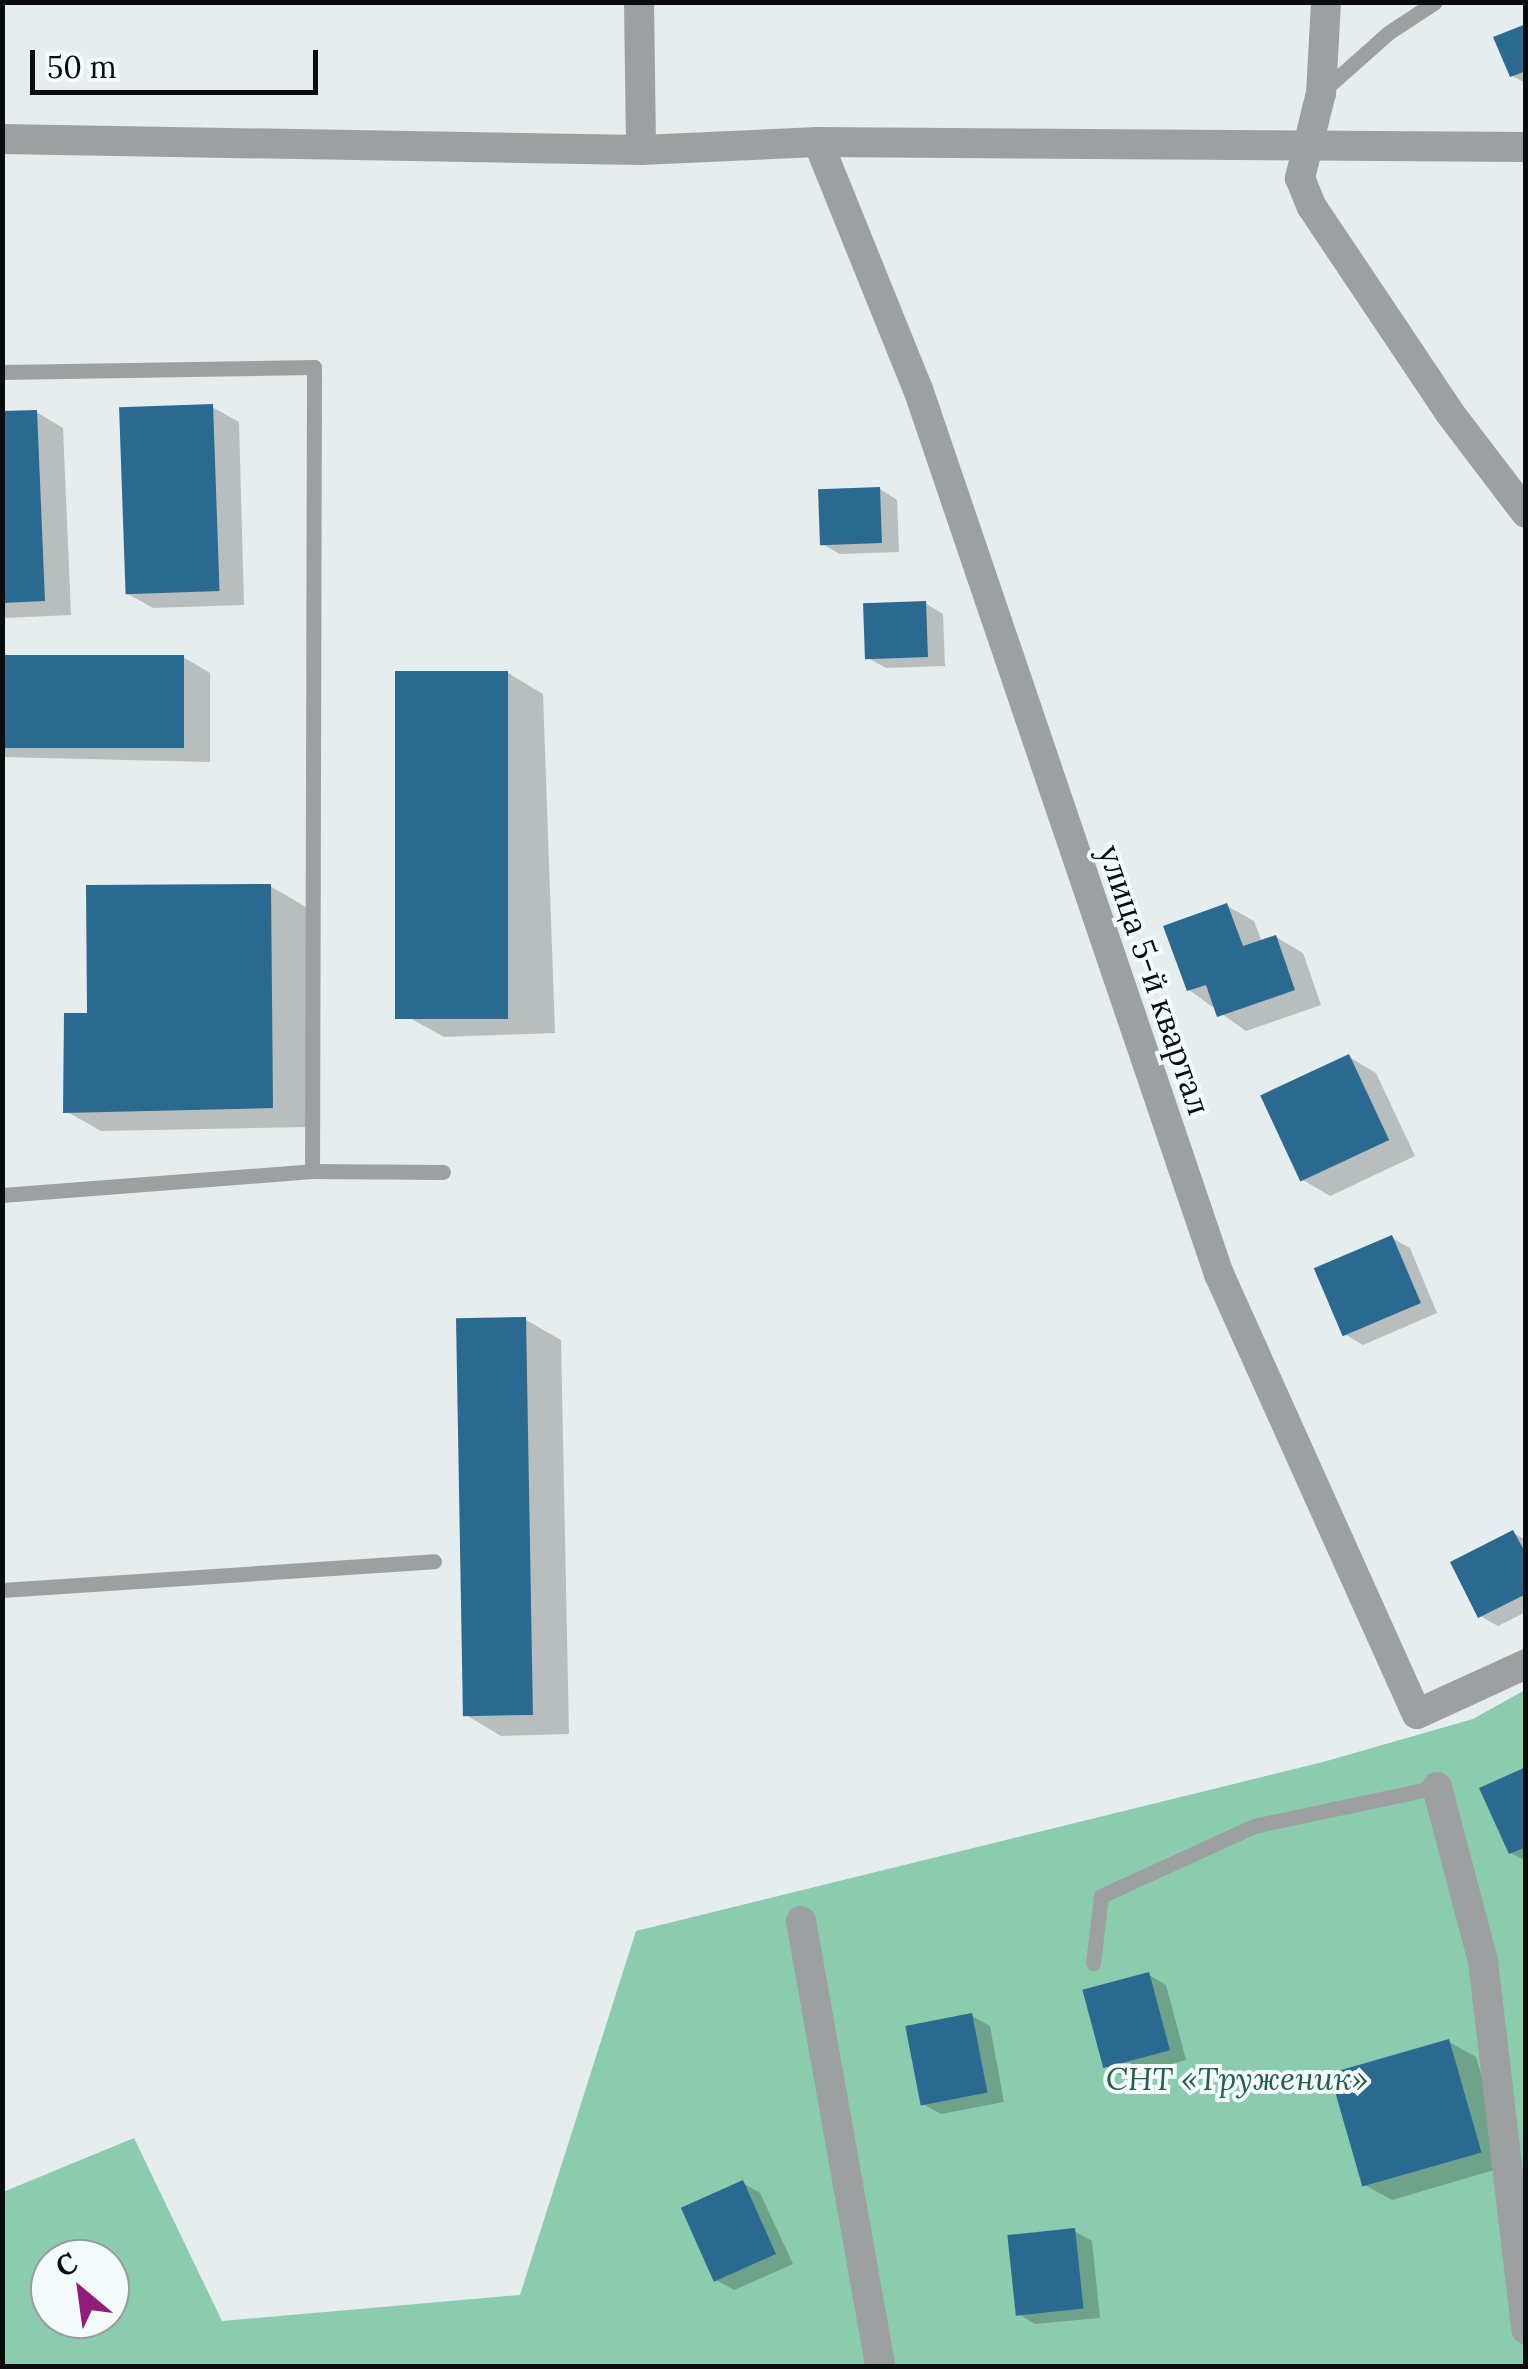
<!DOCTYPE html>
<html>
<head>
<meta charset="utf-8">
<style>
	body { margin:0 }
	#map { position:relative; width:1528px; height:2369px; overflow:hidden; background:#e6edee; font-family:Lora,serif }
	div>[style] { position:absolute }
	.green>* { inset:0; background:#8bcbae }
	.shadow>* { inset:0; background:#0003 }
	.building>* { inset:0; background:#2a6a91; transform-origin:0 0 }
	.service>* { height:15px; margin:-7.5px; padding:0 7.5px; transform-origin:7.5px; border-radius:7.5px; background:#9da0a0 }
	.minor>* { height:30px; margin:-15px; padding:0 15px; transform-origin:15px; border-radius:15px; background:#9da0a0 }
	span { translate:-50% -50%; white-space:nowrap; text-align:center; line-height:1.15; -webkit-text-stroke:8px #f3fafc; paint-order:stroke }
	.street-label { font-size:32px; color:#0a0c0d }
	.park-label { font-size:32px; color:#266049; font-style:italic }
	.frame { position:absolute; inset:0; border:5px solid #0a0c0d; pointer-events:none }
	.north { position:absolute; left:30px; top:2239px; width:100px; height:100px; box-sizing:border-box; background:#f3fafc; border:2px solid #969b9c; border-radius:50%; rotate:331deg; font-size:28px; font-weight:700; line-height:40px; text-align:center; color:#0a0c0d }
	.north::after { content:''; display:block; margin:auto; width:35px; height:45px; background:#911c7a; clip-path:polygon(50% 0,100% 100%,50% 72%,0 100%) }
	.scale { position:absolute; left:30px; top:50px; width:288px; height:45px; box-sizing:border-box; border:5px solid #0a0c0d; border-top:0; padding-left:12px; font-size:30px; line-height:35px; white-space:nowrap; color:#0a0c0d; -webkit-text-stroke:8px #f3fafc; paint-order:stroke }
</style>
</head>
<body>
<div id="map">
	<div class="green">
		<i style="clip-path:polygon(evenodd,1525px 1690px,1525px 2366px,3px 2366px,3px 2192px,134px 2138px,222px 2321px,520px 2295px,636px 1931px,1323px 1762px,1473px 1719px,1525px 1690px,50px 2259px,110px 2259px,110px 2319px,50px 2319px,50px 2259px)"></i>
	</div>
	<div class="shadow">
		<i style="clip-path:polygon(1526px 26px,1526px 83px,1512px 76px)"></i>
		<i style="clip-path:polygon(212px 407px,239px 422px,244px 605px,153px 608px,126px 593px)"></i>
		<i style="clip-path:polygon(36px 412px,63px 428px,71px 615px,5px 618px,2px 414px)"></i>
		<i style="clip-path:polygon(880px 489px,897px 500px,899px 552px,840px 554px,822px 544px)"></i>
		<i style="clip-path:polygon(925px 603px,943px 614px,945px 666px,886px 668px,868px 658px)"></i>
		<i style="clip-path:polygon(183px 657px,210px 673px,210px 762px,2px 757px,2px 658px)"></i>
		<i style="clip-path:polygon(508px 673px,543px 694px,555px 1033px,444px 1037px,408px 1017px)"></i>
		<i style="clip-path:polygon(270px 886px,306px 907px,308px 1127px,101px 1131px,66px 1111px,89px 1015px)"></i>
		<i style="clip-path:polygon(1227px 906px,1254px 921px,1262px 942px,1276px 937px,1303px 953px,1321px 1005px,1246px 1031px,1189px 990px)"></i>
		<i style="clip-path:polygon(1349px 1057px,1376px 1073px,1415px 1156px,1330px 1196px,1303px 1180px)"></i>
		<i style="clip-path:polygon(1392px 1238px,1410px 1248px,1437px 1313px,1363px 1345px,1345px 1334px)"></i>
		<i style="clip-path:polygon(526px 1320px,561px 1340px,569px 1734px,501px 1736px,466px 1715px)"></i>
		<i style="clip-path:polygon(1513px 1533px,1526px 1540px,1526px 1612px,1498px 1626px,1480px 1616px)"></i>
		<i style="clip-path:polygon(1526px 1770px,1526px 1861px,1511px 1853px)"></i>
		<i style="clip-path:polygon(1149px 1975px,1166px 1985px,1186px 2060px,1123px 2077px,1106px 2066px)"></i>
		<i style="clip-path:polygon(972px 2016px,990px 2026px,1004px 2102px,941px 2114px,923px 2104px)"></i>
		<i style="clip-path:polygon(1449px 2042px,1476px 2057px,1508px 2166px,1392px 2200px,1365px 2185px)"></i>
		<i style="clip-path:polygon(743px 2183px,760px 2193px,793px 2264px,734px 2290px,716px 2280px)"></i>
		<i style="clip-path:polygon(1074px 2231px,1092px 2241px,1100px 2318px,1035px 2324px,1017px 2313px)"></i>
	</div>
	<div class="building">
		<i style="clip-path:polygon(1526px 24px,1526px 71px,1510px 77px,1493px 37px)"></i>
		<i style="left:213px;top:404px;width:187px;height:94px;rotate:88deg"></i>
		<i style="clip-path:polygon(37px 410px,45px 601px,2px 603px,2px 411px)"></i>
		<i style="left:880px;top:487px;width:56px;height:62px;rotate:88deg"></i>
		<i style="left:926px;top:601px;width:56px;height:63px;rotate:88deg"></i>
		<i style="left:2px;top:655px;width:182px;height:93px"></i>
		<i style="left:395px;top:671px;width:113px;height:348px"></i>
		<i style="clip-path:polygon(271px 884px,273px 1108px,63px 1113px,64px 1013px,87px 1013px,86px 885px)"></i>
		<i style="clip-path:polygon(1227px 903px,1243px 946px,1276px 935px,1295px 990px,1217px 1017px,1206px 985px,1187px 991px,1163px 926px)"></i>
		<i style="left:1349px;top:1054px;width:95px;height:98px;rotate:65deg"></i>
		<i style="left:1392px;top:1235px;width:74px;height:85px;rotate:67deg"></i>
		<i style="left:526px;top:1317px;width:398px;height:70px;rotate:89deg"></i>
		<i style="clip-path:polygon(1513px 1530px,1526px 1554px,1526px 1594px,1478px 1618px,1450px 1562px)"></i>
		<i style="clip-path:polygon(1526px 1767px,1526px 1847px,1509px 1854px,1479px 1788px)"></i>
		<i style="left:1149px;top:1972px;width:81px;height:69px;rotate:75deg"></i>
		<i style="left:972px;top:2013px;width:81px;height:68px;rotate:79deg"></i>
		<i style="left:1449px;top:2039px;width:118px;height:124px;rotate:74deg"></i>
		<i style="left:743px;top:2180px;width:81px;height:68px;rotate:66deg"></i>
		<i style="left:1075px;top:2228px;width:81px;height:68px;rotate:84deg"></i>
	</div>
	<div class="service">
		<i style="left:1324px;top:90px;width:86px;rotate:-41.7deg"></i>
		<i style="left:1388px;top:33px;width:56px;rotate:-33.4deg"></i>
		<i style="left:2px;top:372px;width:312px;rotate:-0.9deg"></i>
		<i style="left:314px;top:367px;width:804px;rotate:90.14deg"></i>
		<i style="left:2px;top:1195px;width:311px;rotate:-4.4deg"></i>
		<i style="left:312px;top:1171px;width:131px;rotate:0.4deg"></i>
		<i style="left:2px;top:1590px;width:433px;rotate:-3.8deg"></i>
		<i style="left:1093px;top:1963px;width:67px;rotate:-83.2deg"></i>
		<i style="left:1101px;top:1896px;width:168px;rotate:-24.6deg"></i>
		<i style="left:1254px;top:1826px;width:187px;rotate:-12deg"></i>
	</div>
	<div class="minor">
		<i style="left:639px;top:2px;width:148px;rotate:89.2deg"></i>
		<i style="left:1326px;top:2px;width:91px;rotate:93.1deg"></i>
		<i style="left:1321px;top:93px;width:88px;rotate:103.9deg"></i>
		<i style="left:1300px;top:178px;width:31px;rotate:68deg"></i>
		<i style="left:1312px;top:207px;width:247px;rotate:56.2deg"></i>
		<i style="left:1449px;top:412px;width:127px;rotate:52.7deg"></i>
		<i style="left:2px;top:139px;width:639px;rotate:0.99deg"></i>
		<i style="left:641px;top:150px;width:177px;rotate:-2.6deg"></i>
		<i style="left:818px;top:142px;width:708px;rotate:0.4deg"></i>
		<i style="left:818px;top:142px;width:266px;rotate:68deg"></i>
		<i style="left:918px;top:389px;width:935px;rotate:71.22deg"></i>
		<i style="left:1219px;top:1274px;width:482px;rotate:65.8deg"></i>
		<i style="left:1417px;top:1714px;width:120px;rotate:-24.6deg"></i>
		<i style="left:1437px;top:1787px;width:180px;rotate:75.2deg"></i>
		<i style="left:1483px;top:1961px;width:371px;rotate:83.3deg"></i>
		<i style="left:801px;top:1921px;width:452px;rotate:79.9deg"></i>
	</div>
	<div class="street-label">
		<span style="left:1154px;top:980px;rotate:71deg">улица 5-й квартал</span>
	</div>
	<div class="park-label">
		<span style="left:1237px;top:2079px">СНТ «Труженик»</span>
	</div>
	<div class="frame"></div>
	<div class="north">С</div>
	<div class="scale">50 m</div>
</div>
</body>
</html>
